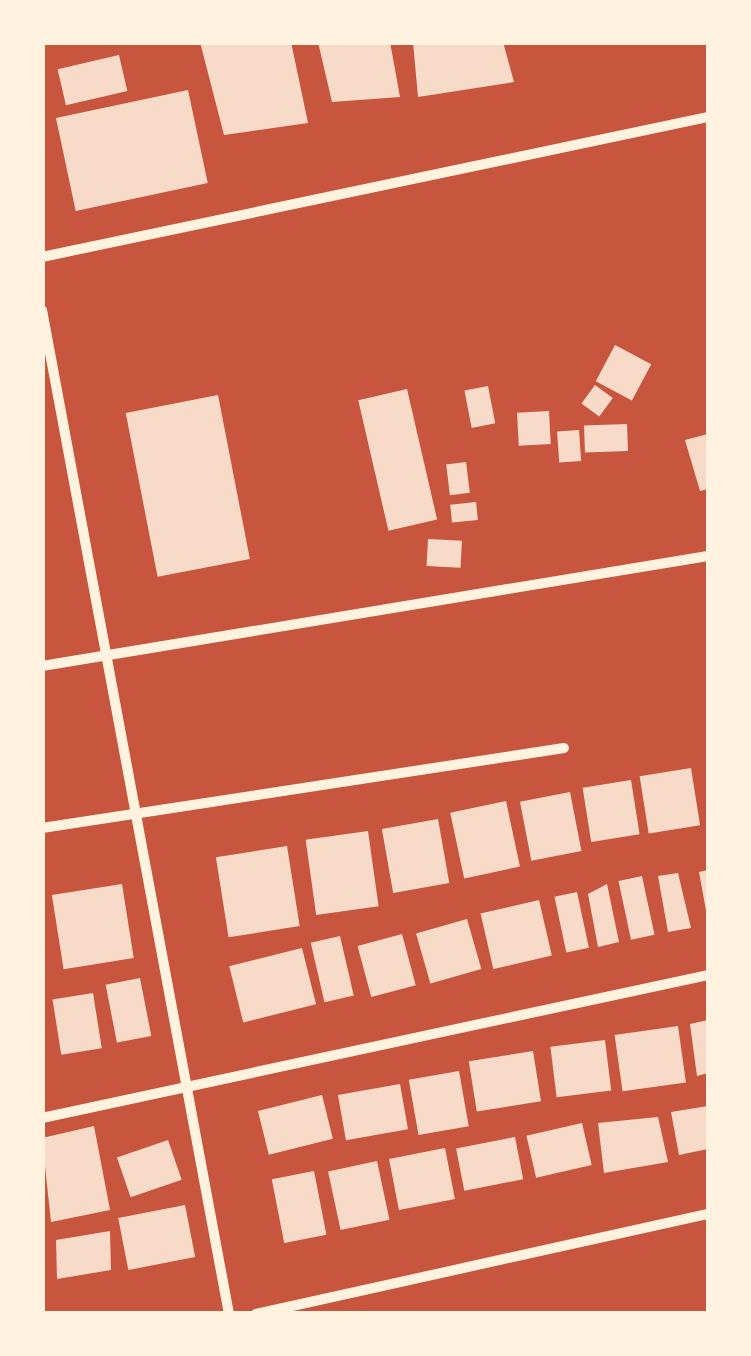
<!DOCTYPE html>
<html>
<head>
<meta charset="utf-8">
<style>
	body { margin:0 }
	#map { position:relative; width:751px; height:1356px; overflow:hidden; background:#c8553d; font-family:Manrope,sans-serif }
	div>[style] { position:absolute }
	.building>* { inset:0; background:#f7dbc8; transform-origin:0 0 }
	.minor>* { height:10px; margin:-5px; padding:0 5px; transform-origin:5px; border-radius:5px; background:#fff3e0 }
	span { translate:-50% -50%; white-space:nowrap; text-align:center; line-height:1.15; -webkit-text-stroke:10px #fff3e0; paint-order:stroke }
	.frame { position:absolute; inset:0; border:45px solid #fff3e0; pointer-events:none }
</style>
</head>
<body>
<div id="map">
	<div class="building">
		<i style="clip-path:polygon(200px 42px,291px 42px,308px 123px,224px 135px)"></i>
		<i style="clip-path:polygon(318px 42px,390px 42px,400px 97px,332px 102px)"></i>
		<i style="clip-path:polygon(413px 42px,503px 42px,514px 82px,418px 97px)"></i>
		<i style="left:119px;top:55px;width:37px;height:63px;rotate:77deg"></i>
		<i style="left:188px;top:90px;width:95px;height:135px;rotate:78deg"></i>
		<i style="left:615px;top:345px;width:41px;height:41px;rotate:28deg"></i>
		<i style="left:595px;top:385px;width:22px;height:23px;rotate:36deg"></i>
		<i style="left:488px;top:386px;width:38px;height:24px;rotate:79deg"></i>
		<i style="left:407px;top:389px;width:134px;height:50px;rotate:77deg"></i>
		<i style="left:218px;top:395px;width:167px;height:94px;rotate:79deg"></i>
		<i style="left:549px;top:411px;width:33px;height:32px;rotate:87deg"></i>
		<i style="left:627px;top:424px;width:27px;height:43px;rotate:88deg"></i>
		<i style="left:579px;top:430px;width:31px;height:22px;rotate:86deg"></i>
		<i style="clip-path:polygon(708px 434px,708px 489px,700px 491px,685px 440px)"></i>
		<i style="left:466px;top:462px;width:31px;height:20px;rotate:83deg"></i>
		<i style="left:476px;top:502px;width:18px;height:26px;rotate:84deg"></i>
		<i style="left:428px;top:539px;width:34px;height:27px;rotate:3deg"></i>
		<i style="left:691px;top:768px;width:58px;height:52px;rotate:81deg"></i>
		<i style="left:631px;top:780px;width:55px;height:49px;rotate:81deg"></i>
		<i style="left:570px;top:792px;width:60px;height:51px;rotate:79deg"></i>
		<i style="left:506px;top:801px;width:67px;height:57px;rotate:78deg"></i>
		<i style="left:438px;top:819px;width:65px;height:57px;rotate:80deg"></i>
		<i style="left:368px;top:831px;width:76px;height:63px;rotate:82deg"></i>
		<i style="left:287px;top:846px;width:81px;height:72px;rotate:81deg"></i>
		<i style="clip-path:polygon(708px 870px,708px 916px,707px 916px,699px 872px)"></i>
		<i style="clip-path:polygon(678px 873px,691px 928px,668px 932px,658px 876px)"></i>
		<i style="left:642px;top:876px;width:60px;height:24px;rotate:78deg"></i>
		<i style="left:122px;top:884px;width:75px;height:71px;rotate:81deg"></i>
		<i style="clip-path:polygon(607px 884px,619px 942px,598px 947px,588px 894px)"></i>
		<i style="left:577px;top:892px;width:57px;height:23px;rotate:78deg"></i>
		<i style="left:539px;top:900px;width:57px;height:60px;rotate:77deg"></i>
		<i style="left:467px;top:919px;width:52px;height:53px;rotate:74deg"></i>
		<i style="left:402px;top:934px;width:53px;height:46px;rotate:75deg"></i>
		<i style="left:340px;top:936px;width:61px;height:30px;rotate:77deg"></i>
		<i style="left:302px;top:948px;width:58px;height:75px;rotate:76deg"></i>
		<i style="left:140px;top:978px;width:59px;height:35px;rotate:79deg"></i>
		<i style="left:93px;top:993px;width:56px;height:41px;rotate:81deg"></i>
		<i style="clip-path:polygon(708px 1020px,708px 1073px,697px 1076px,690px 1024px)"></i>
		<i style="left:678px;top:1026px;width:57px;height:64px;rotate:82deg"></i>
		<i style="left:605px;top:1040px;width:51px;height:55px;rotate:83deg"></i>
		<i style="left:533px;top:1051px;width:51px;height:65px;rotate:81deg"></i>
		<i style="left:459px;top:1071px;width:56px;height:51px;rotate:80deg"></i>
		<i style="left:400px;top:1084px;width:46px;height:63px;rotate:80deg"></i>
		<i style="left:322px;top:1095px;width:45px;height:66px;rotate:76deg"></i>
		<i style="clip-path:polygon(708px 1106px,708px 1149px,679px 1155px,671px 1112px)"></i>
		<i style="clip-path:polygon(658px 1117px,668px 1162px,604px 1173px,598px 1123px)"></i>
		<i style="left:582px;top:1123px;width:43px;height:57px;rotate:77deg"></i>
		<i style="clip-path:polygon(94px 1126px,110px 1210px,51px 1222px,42px 1138px)"></i>
		<i style="left:515px;top:1137px;width:43px;height:60px;rotate:79deg"></i>
		<i style="left:168px;top:1140px;width:42px;height:54px;rotate:71deg"></i>
		<i style="left:445px;top:1148px;width:52px;height:57px;rotate:79deg"></i>
		<i style="left:377px;top:1161px;width:60px;height:50px;rotate:78deg"></i>
		<i style="left:314px;top:1171px;width:65px;height:43px;rotate:79deg"></i>
		<i style="left:185px;top:1205px;width:53px;height:68px;rotate:79deg"></i>
		<i style="clip-path:polygon(110px 1231px,111px 1270px,57px 1279px,56px 1240px)"></i>
	</div>
	<div class="minor">
		<i style="left:42px;top:257px;width:681px;rotate:-11.87deg"></i>
		<i style="left:42px;top:310px;width:1021px;rotate:79.45deg"></i>
		<i style="left:42px;top:666px;width:675px;rotate:-9.38deg"></i>
		<i style="left:42px;top:828px;width:528px;rotate:-8.71deg"></i>
		<i style="left:42px;top:1118px;width:681px;rotate:-12.12deg"></i>
		<i style="left:256px;top:1314px;width:463px;rotate:-12.5deg"></i>
	</div>
	<div class="frame"></div>
</div>
</body>
</html>
